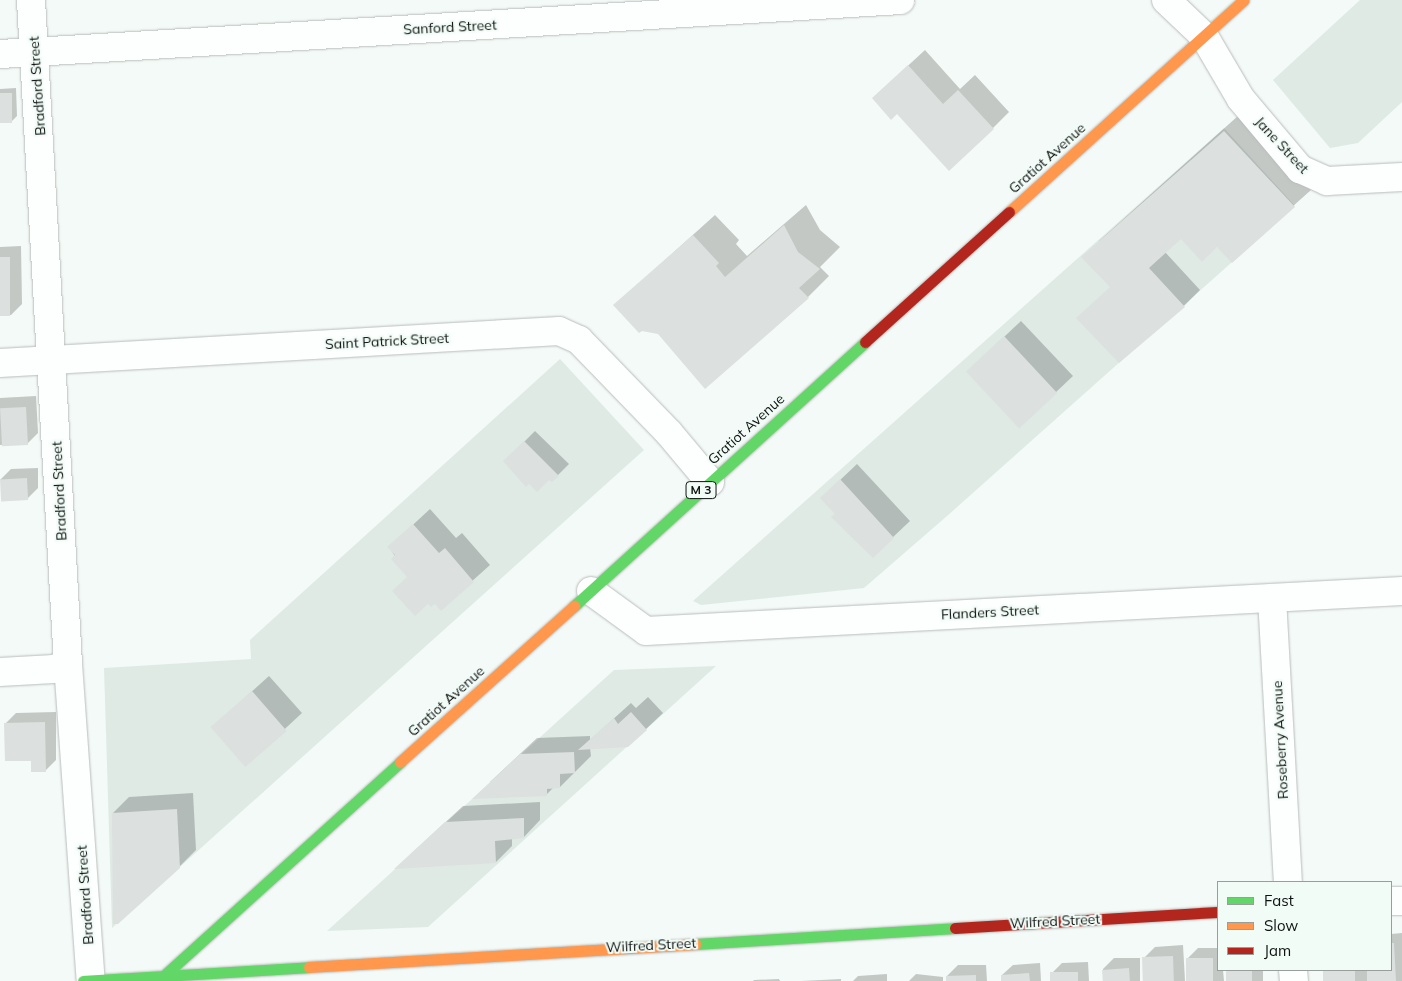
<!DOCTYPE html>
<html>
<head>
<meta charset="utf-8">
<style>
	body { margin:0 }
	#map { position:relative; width:1402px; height:981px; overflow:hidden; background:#f4faf7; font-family:Mulish,sans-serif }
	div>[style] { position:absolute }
	.built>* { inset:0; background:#dfeae5 }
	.shadow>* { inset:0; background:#0003; transform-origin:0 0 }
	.building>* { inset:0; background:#dce0de; transform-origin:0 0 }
	.roads { filter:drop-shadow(0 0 1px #b9bdbb) drop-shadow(0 0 1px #b9bdbb) }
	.street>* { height:28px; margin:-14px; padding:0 14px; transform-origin:14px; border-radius:14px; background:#fdfefe }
	.fast>* { height:11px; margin:-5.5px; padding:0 5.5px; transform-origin:5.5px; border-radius:5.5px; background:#63d668 }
	.slow>* { height:11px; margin:-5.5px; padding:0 5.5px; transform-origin:5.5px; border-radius:5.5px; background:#ff974d }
	.jam>* { height:11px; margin:-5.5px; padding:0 5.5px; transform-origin:5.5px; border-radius:5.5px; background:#b3261e }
	span { translate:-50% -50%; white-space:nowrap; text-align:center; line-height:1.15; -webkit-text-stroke:4px #f2fcf7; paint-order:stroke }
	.shield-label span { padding:1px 4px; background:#f2fcf7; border:1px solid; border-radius:4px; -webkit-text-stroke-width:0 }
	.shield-label { font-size:12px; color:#0f1211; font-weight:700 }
	.street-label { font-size:14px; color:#0f1211 }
	.legend { position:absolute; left:1217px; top:881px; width:175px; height:90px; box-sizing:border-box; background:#f2fcf7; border:1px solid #979e9b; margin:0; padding:6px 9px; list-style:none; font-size:15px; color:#0f1211 }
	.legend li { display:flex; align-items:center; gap:10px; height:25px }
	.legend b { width:25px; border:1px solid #979e9b }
</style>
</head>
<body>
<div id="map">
	<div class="built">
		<i style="clip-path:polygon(1360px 0,1402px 0,1402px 102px,1358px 143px,1330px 148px,1273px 80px)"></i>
		<i style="clip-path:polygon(1224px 128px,1295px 206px,947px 516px,864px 588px,701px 605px,693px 601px)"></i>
		<i style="clip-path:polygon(560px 359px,644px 450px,112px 928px,104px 668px,251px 659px,250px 640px)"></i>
		<i style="clip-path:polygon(716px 666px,428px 927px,327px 931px,614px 670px)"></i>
	</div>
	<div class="shadow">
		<i style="clip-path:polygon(925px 50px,960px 89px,975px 75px,1009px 112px,993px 128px,897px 112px,873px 98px)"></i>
		<i style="clip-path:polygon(16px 88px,17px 116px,12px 121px,0 122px,0 89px)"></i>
		<i style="clip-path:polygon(1239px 115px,1311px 190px,1232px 261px,1218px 246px,1181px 237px,1165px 252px,1200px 290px,1184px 306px,1111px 286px,1099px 241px)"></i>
		<i style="clip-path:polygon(806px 205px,820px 230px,840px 247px,820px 267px,829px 276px,808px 297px,659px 333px,615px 305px,715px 215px,739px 240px,736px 244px,747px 256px)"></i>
		<i style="clip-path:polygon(21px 246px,22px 304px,11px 315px,0 315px,0 247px)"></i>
		<i style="clip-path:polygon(1021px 321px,1073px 376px,1019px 427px,984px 356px)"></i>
		<i style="clip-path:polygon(36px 396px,38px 433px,27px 444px,0 445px,0 398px)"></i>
		<i style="clip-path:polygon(535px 431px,569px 464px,552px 481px,505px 461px)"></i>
		<i style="clip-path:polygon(857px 464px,910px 521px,873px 556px,833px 517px,837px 514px,838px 482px)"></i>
		<i style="clip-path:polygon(38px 468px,38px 488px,27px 499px,0 480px,11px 469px)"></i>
		<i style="clip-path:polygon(430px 509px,456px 538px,462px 533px,490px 565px,441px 609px,408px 576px,389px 547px)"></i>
		<i style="clip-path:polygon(269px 676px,302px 713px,246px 765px,229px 712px)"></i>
		<i style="clip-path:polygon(648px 697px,663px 713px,646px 729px,590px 748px,591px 756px,560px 787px,554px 787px,546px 795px,490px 782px,537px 738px,590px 736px,590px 740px,631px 703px,636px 708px)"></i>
		<i style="clip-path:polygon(56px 712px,56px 760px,45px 771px,32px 760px,5px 724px,16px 713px)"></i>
		<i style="clip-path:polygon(193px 793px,196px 850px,179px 867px,113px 813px,129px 797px)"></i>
		<i style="clip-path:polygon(540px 802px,540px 820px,524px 837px,512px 838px,512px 846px,496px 862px,412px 853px,463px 806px)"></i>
		<i style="clip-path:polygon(1402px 933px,1402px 981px,1325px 981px,1325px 970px,1391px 970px,1391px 934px)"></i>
		<i style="clip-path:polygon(1183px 945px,1185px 981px,1145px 981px,1144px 958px,1155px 947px)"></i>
		<i style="clip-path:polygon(1198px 948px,1218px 948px,1218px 970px,1223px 970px,1224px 981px,1188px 981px,1187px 959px)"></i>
		<i style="clip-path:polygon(1114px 958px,1140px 958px,1140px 981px,1103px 981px,1103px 969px)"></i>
		<i style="clip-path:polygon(1088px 962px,1089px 981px,1051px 981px,1051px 974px,1062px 963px)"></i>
		<i style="clip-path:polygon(1040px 963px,1041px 981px,1002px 981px,1002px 975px,1013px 965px)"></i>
		<i style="clip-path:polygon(958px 965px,986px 965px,987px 981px,947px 981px,947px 976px)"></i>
		<i style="left:1227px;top:970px;width:36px;height:11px"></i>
		<i style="clip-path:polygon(887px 974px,887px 981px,853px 981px,858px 976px)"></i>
		<i style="clip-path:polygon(916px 974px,943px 977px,943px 981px,909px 981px)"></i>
		<i style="clip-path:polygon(779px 979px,780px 981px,753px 981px,754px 980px)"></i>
		<i style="clip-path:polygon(841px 979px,841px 981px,801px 981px)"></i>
	</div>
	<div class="building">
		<i style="clip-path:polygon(908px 65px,943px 104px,958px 90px,994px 129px,949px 171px,897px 114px,891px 120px,872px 98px)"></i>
		<i style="left:0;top:93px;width:12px;height:30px"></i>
		<i style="clip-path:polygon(1224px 131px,1295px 207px,1232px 263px,1217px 247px,1202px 262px,1181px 239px,1149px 268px,1185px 307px,1119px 363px,1076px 318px,1110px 287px,1081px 257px)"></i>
		<i style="clip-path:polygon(784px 225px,798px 252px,820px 269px,799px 288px,809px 298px,705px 389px,658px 334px,642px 331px,639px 333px,613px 305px,693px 235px,719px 263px,716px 266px,725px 277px)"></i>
		<i style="left:0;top:257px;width:10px;height:59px"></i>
		<i style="left:1004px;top:336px;width:78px;height:52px;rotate:47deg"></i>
		<i style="left:26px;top:407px;width:38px;height:26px;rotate:87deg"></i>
		<i style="clip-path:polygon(524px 441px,559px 476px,552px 482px,549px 480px,537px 492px,529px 484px,526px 487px,503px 461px)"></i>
		<i style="left:27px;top:478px;width:22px;height:27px;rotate:87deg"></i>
		<i style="clip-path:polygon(840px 479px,894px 538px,873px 558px,831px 517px,835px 514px,820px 498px)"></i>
		<i style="clip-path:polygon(413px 524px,439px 553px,445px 548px,474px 582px,441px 611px,435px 604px,431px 607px,428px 604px,415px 616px,392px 591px,407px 577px,391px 559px,395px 555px,387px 547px)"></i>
		<i style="left:252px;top:691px;width:53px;height:55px;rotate:49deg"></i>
		<i style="clip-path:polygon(631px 712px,647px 730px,628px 747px,578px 750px,614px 718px,618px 724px)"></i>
		<i style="clip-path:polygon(45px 722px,46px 772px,31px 772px,31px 761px,5px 761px,4px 723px)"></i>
		<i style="clip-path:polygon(574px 752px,575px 773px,560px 774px,560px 788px,547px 789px,547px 796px,472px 799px,520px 754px)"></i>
		<i style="clip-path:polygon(177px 809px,180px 868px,118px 924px,113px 924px,112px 813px)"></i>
		<i style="clip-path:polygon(524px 818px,524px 838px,495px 841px,496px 863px,394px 869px,445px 822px)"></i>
		<i style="clip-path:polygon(1391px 943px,1394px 943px,1396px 981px,1367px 981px,1367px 970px,1391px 970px)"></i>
		<i style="left:1173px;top:956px;width:25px;height:31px;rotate:88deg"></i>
		<i style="left:1186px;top:958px;width:27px;height:23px"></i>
		<i style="left:1129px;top:968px;width:13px;height:27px;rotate:86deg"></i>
		<i style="left:1226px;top:970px;width:26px;height:11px"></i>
		<i style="left:1323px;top:970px;width:32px;height:11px"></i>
		<i style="left:1078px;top:972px;width:9px;height:28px;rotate:90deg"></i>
		<i style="clip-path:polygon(1029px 973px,1030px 981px,1001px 981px,1001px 975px)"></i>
		<i style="clip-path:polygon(976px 975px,976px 981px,946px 981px,946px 976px)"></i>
	</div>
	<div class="roads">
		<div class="street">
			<i style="left:31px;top:0;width:665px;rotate:86.81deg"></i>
			<i style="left:68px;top:664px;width:318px;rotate:85.9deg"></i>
			<i style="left:1166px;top:0;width:52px;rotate:43.5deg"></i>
			<i style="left:1204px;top:36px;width:73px;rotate:59.6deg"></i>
			<i style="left:1241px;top:99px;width:92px;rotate:49.9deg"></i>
			<i style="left:1300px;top:169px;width:30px;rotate:24deg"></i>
			<i style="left:1327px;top:181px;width:75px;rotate:-3.1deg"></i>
			<i style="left:0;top:54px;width:902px;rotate:-3.43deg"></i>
			<i style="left:0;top:363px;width:560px;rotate:-3.28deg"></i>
			<i style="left:559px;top:331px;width:22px;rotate:24deg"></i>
			<i style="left:579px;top:340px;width:129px;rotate:45.9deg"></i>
			<i style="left:669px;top:433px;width:64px;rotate:50.1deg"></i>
			<i style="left:591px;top:591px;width:68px;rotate:36deg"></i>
			<i style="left:646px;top:631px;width:757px;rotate:-3.03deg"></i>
			<i style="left:1272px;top:598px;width:284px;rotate:86.8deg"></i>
			<i style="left:0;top:672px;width:54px;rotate:-3.2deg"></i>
			<i style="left:54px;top:669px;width:15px;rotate:-20deg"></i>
			<i style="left:1391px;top:901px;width:11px"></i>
			<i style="left:1293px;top:970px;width:11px;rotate:85deg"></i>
		</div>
		<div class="fast">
			<i style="left:574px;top:606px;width:393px;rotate:-42.2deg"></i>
			<i style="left:695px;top:944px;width:260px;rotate:-3.5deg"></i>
			<i style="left:83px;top:981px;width:226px;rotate:-3.5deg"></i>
			<i style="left:158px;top:981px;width:326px;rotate:-42.1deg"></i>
		</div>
		<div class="slow">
			<i style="left:1009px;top:212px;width:316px;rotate:-42.1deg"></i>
			<i style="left:400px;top:762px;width:234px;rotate:-41.9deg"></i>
			<i style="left:309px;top:967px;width:387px;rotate:-3.4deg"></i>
		</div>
		<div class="jam">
			<i style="left:865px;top:342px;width:194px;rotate:-42.1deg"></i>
			<i style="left:955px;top:928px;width:263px;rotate:-3.5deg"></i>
		</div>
	</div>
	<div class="shield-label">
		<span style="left:701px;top:490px">M 3</span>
	</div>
	<div class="street-label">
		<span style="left:450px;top:27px;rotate:-3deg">Sanford Street</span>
		<span style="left:37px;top:86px;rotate:-94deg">Bradford Street</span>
		<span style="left:1282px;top:145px;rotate:47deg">Jane Street</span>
		<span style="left:1047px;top:158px;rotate:-42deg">Gratiot Avenue</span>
		<span style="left:387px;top:341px;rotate:-3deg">Saint Patrick Street</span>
		<span style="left:746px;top:429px;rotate:-42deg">Gratiot Avenue</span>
		<span style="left:59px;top:491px;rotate:-93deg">Bradford Street</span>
		<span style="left:990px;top:612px;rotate:-3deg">Flanders Street</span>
		<span style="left:446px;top:701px;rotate:-42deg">Gratiot Avenue</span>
		<span style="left:1280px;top:740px;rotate:-93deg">Roseberry Avenue</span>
		<span style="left:85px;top:895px;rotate:-94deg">Bradford Street</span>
		<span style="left:1055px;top:921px;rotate:-3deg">Wilfred Street</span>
		<span style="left:651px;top:945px;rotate:-3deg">Wilfred Street</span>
	</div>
	<ul class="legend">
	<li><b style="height:6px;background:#63d668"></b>Fast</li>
	<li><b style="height:6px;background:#ff974d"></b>Slow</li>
	<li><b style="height:6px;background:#b3261e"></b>Jam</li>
	</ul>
</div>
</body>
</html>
